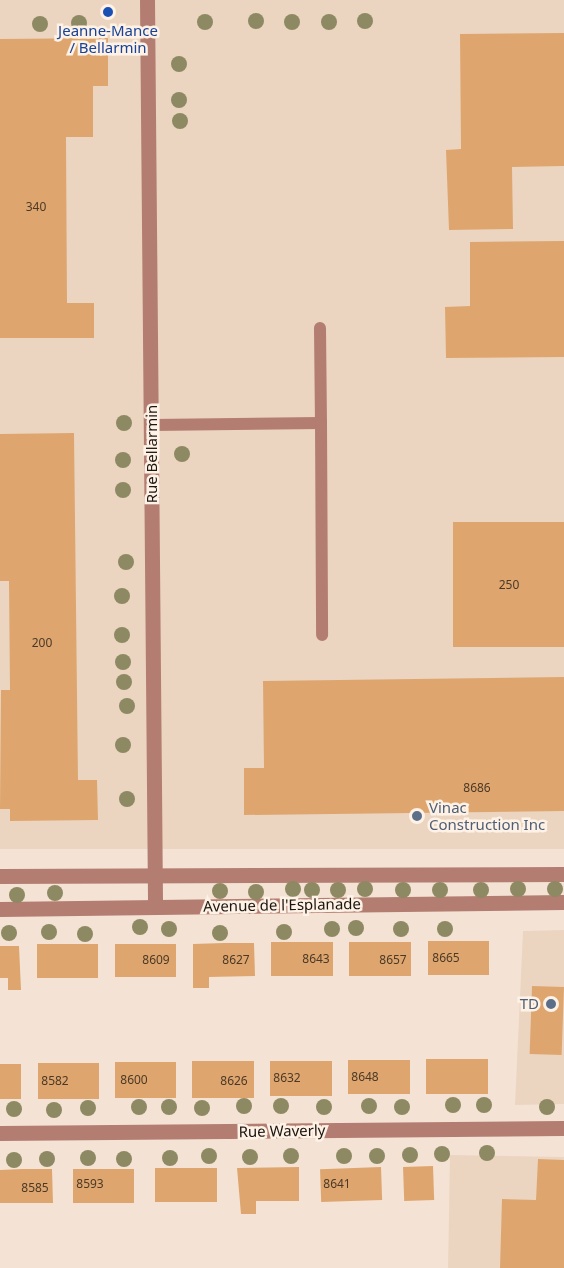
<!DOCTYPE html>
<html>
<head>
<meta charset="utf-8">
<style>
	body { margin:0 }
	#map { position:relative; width:564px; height:1268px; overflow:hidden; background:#f4e3d4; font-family:"Noto Sans",sans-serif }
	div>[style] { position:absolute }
	.built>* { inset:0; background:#ebd5c0; transform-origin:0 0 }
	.building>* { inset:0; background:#dea66e; transform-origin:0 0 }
	.service>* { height:12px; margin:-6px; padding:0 6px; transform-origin:6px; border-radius:6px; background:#b47d71 }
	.minor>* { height:15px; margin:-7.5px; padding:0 7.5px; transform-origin:7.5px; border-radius:7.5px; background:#b47d71 }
	.trees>* { width:16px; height:16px; margin:-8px; border-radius:50%; background:#8d8962 }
	.dots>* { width:16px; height:16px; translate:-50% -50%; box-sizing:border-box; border:3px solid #fef1e5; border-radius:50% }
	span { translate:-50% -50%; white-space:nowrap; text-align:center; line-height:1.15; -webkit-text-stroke:5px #fef1e5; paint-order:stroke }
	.number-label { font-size:12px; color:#4b3927 }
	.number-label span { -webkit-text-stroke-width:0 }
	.transit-label { font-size:15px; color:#164399 }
	.street-label { font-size:15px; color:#1a150f }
	.service-label { font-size:15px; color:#4e5e75 }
	.left { translate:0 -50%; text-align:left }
	.right { translate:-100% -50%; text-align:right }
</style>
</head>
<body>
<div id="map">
	<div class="built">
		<i style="left:0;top:0;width:564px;height:849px"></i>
		<i style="clip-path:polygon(564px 930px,564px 1104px,515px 1105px,523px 931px)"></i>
		<i style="left:450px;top:1155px;width:114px;height:113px;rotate:1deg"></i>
	</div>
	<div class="building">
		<i style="clip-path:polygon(564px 33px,564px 166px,512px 167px,513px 229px,449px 230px,446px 150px,461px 149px,460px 34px)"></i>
		<i style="clip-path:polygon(108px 38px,108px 86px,93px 86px,93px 137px,66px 137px,67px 303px,94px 303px,94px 338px,0 338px,0 39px)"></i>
		<i style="clip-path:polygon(564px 241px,564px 357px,446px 358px,445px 307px,470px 306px,470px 242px)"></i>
		<i style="clip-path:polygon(74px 433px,78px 780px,97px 780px,98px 820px,10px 821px,10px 809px,0 809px,1px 690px,10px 690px,9px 581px,0 581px,0 434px)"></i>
		<i style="left:564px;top:522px;width:125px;height:111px;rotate:90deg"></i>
		<i style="clip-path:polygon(564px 677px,564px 811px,244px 815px,244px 768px,264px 768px,263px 681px)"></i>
		<i style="left:428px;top:941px;width:61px;height:34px"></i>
		<i style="left:333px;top:942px;width:34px;height:62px;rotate:90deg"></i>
		<i style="left:349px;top:942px;width:62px;height:34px"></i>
		<i style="clip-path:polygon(224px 943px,254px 943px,255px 976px,209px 977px,209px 988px,193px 988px,193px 944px)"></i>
		<i style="left:98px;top:944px;width:34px;height:61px;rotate:90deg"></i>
		<i style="left:115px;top:944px;width:61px;height:33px"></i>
		<i style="clip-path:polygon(0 946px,19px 946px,21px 990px,8px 990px,8px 978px,0 978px)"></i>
		<i style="left:532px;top:986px;width:32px;height:68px;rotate:2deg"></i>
		<i style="left:488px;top:1059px;width:35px;height:62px;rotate:90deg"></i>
		<i style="left:410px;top:1060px;width:34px;height:62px;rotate:90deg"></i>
		<i style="left:254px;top:1061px;width:37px;height:62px;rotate:90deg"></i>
		<i style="left:270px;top:1061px;width:62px;height:35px"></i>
		<i style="left:176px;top:1062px;width:36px;height:61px;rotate:90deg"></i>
		<i style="left:99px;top:1063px;width:36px;height:61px;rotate:90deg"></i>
		<i style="left:0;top:1064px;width:21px;height:35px"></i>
		<i style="clip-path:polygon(538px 1159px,564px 1160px,564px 1268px,500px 1268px,502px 1199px,536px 1200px)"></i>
		<i style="left:433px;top:1166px;width:34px;height:30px;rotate:88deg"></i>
		<i style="clip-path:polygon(299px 1167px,299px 1201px,256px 1201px,256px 1214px,241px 1214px,237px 1168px)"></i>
		<i style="left:381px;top:1167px;width:33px;height:61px;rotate:88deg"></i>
		<i style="left:217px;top:1168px;width:34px;height:62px;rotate:90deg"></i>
		<i style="clip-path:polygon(22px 1169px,52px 1169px,53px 1203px,0 1203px,0 1170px)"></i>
		<i style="left:73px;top:1169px;width:61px;height:34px"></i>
	</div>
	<div class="service">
		<i style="left:320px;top:328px;width:95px;rotate:89.4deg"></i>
		<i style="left:152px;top:425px;width:169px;rotate:-0.7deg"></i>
		<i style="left:321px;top:423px;width:212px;rotate:89.7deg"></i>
	</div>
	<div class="minor">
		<i style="left:147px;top:0;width:907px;rotate:89.49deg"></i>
		<i style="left:0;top:876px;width:564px;rotate:-0.2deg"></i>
		<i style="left:0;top:909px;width:564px;rotate:-0.71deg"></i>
		<i style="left:0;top:1133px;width:564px;rotate:-0.51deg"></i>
	</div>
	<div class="trees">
		<i style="left:256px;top:21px"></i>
		<i style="left:365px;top:21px"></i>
		<i style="left:205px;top:22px"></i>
		<i style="left:292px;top:22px"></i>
		<i style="left:329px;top:22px"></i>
		<i style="left:79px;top:23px"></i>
		<i style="left:40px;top:24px"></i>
		<i style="left:179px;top:64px"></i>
		<i style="left:179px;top:100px"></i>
		<i style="left:180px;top:121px"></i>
		<i style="left:124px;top:423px"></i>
		<i style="left:182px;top:454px"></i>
		<i style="left:123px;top:460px"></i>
		<i style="left:123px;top:490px"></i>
		<i style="left:126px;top:562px"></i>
		<i style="left:122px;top:596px"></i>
		<i style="left:122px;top:635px"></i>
		<i style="left:123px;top:662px"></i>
		<i style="left:124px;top:682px"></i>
		<i style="left:127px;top:706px"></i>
		<i style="left:123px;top:745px"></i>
		<i style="left:127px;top:799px"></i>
		<i style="left:293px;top:889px"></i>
		<i style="left:365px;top:889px"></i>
		<i style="left:518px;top:889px"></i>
		<i style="left:555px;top:889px"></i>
		<i style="left:312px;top:890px"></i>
		<i style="left:338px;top:890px"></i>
		<i style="left:403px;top:890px"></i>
		<i style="left:440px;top:890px"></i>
		<i style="left:481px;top:890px"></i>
		<i style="left:220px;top:891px"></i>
		<i style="left:256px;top:892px"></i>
		<i style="left:55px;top:893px"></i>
		<i style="left:17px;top:895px"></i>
		<i style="left:140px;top:927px"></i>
		<i style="left:356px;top:928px"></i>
		<i style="left:169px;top:929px"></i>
		<i style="left:332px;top:929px"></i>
		<i style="left:401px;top:929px"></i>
		<i style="left:445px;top:929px"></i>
		<i style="left:49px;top:932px"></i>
		<i style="left:284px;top:932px"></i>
		<i style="left:9px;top:933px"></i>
		<i style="left:220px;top:933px"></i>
		<i style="left:85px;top:934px"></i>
		<i style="left:453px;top:1105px"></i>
		<i style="left:484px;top:1105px"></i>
		<i style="left:244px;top:1106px"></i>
		<i style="left:281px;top:1106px"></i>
		<i style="left:369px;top:1106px"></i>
		<i style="left:139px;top:1107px"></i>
		<i style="left:169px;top:1107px"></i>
		<i style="left:324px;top:1107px"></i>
		<i style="left:402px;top:1107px"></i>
		<i style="left:547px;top:1107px"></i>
		<i style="left:88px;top:1108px"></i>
		<i style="left:202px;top:1108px"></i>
		<i style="left:14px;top:1109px"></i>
		<i style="left:54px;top:1110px"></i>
		<i style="left:487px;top:1153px"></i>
		<i style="left:442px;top:1154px"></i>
		<i style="left:410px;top:1155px"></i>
		<i style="left:209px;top:1156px"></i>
		<i style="left:291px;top:1156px"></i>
		<i style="left:344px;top:1156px"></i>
		<i style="left:377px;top:1156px"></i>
		<i style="left:250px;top:1157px"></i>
		<i style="left:88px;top:1158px"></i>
		<i style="left:170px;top:1158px"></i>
		<i style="left:47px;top:1159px"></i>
		<i style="left:124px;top:1159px"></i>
		<i style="left:14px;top:1160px"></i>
	</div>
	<div class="dots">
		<i style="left:108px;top:12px;background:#1a4fb4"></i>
		<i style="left:417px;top:816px;background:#5c6f8a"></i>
		<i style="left:551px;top:1004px;background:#5c6f8a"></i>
	</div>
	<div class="number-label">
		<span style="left:36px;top:207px">340</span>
		<span style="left:509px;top:585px">250</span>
		<span style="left:42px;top:643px">200</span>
		<span style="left:477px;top:788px">8686</span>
		<span style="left:446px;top:958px">8665</span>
		<span style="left:316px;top:959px">8643</span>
		<span style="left:156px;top:960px">8609</span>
		<span style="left:236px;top:960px">8627</span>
		<span style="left:393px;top:960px">8657</span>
		<span style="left:365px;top:1077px">8648</span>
		<span style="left:287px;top:1078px">8632</span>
		<span style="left:134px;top:1080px">8600</span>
		<span style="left:55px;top:1081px">8582</span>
		<span style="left:234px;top:1081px">8626</span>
		<span style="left:90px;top:1184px">8593</span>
		<span style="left:337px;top:1184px">8641</span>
		<span style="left:35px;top:1188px">8585</span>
	</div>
	<div class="transit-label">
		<span style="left:108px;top:39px">Jeanne-Mance<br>/ Bellarmin</span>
	</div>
	<div class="street-label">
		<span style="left:152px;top:454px;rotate:-90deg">Rue Bellarmin</span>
		<span style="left:282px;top:905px;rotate:-1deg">Avenue de l'Esplanade</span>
		<span style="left:282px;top:1131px;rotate:-1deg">Rue Waverly</span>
	</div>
	<div class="service-label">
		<span class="left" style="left:429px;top:816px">Vinac<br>Construction Inc</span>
		<span class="right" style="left:539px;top:1004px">TD</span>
	</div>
</div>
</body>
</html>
